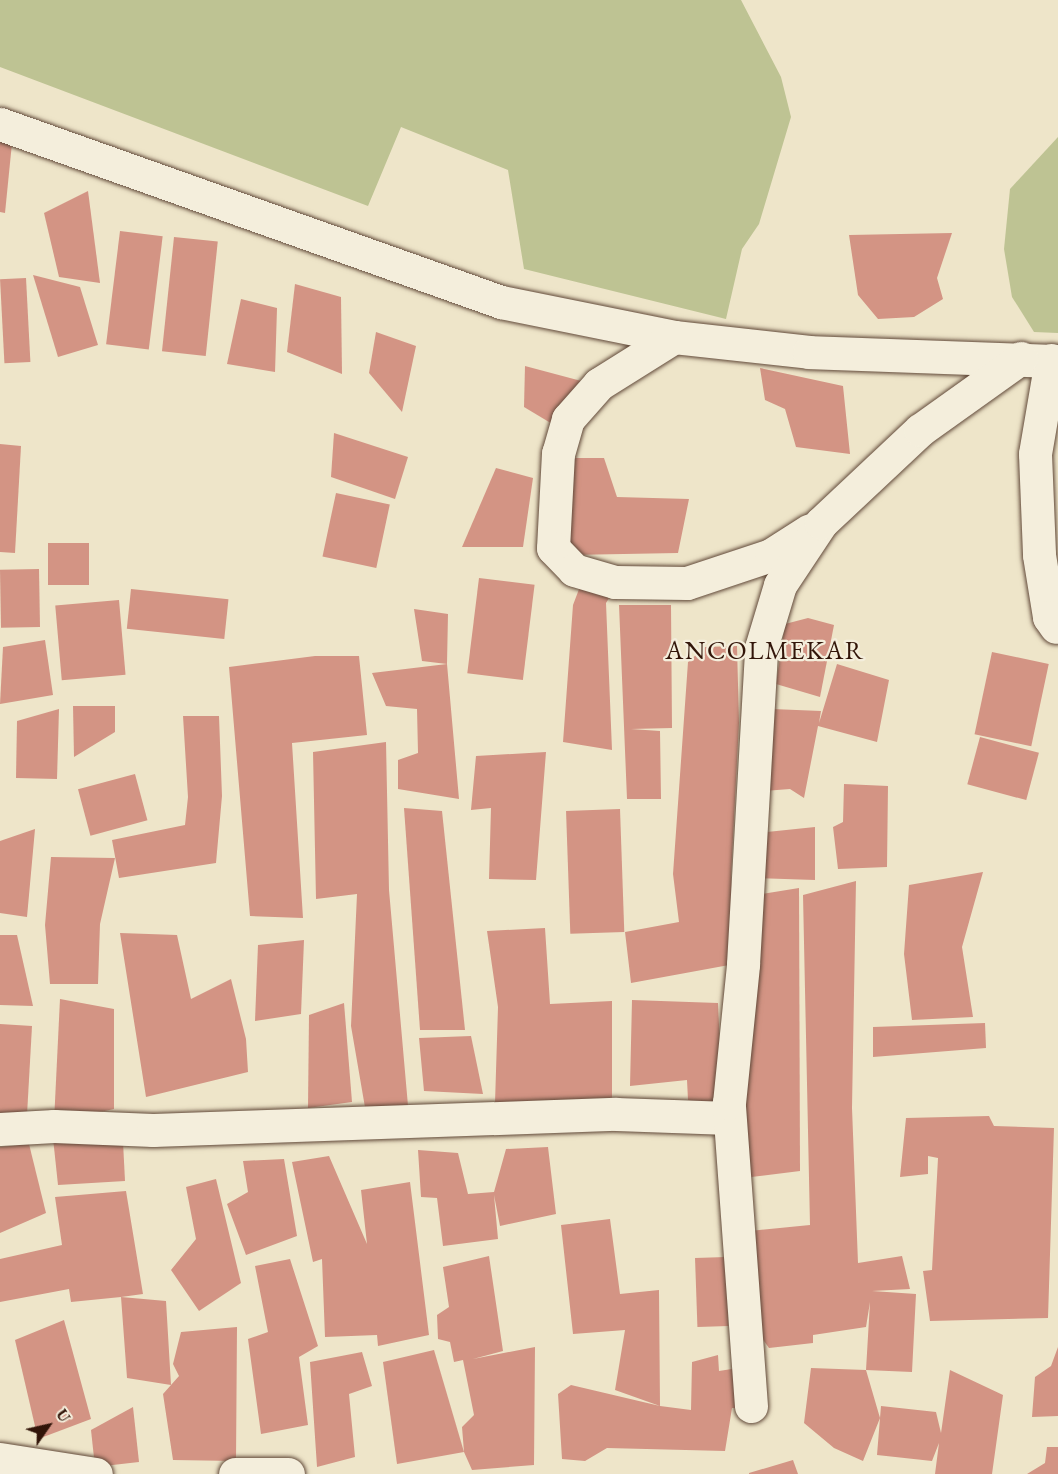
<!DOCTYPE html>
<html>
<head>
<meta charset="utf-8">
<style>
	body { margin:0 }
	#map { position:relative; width:1058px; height:1474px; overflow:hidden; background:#eee5c9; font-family:"EB Garamond",serif }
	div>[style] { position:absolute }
	.green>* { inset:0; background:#bec393 }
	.building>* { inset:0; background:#d39484; transform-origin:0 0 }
	.roads { filter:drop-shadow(0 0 2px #614939) drop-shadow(0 0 2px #614939) }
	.minor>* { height:33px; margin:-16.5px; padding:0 16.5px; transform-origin:16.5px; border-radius:16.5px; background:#f4eedc }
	span { translate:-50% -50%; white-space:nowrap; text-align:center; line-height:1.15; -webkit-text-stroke:4.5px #f4eedc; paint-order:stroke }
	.quarter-label { font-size:26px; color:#321509; letter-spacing:1.5px }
	.north { position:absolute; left:18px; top:1396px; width:60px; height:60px; -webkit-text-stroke:4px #f4eedc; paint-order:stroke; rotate:56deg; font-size:16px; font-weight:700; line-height:24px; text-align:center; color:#321509 }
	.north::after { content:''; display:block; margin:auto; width:21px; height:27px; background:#321509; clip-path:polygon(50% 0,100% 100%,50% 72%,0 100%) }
</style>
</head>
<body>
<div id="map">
	<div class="green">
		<i style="clip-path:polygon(0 0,741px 0,781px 77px,791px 117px,759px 224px,742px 249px,726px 319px,524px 269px,508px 170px,401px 127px,368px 206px,0 67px)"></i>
		<i style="clip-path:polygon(1058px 137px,1058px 333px,1034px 332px,1012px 297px,1004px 249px,1010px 189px)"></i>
	</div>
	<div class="building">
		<i style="clip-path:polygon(0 142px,12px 143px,5px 213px,0 212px)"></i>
		<i style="clip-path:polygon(88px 191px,100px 283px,59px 277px,44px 213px)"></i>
		<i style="left:120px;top:231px;width:43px;height:114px;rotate:7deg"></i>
		<i style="clip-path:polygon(952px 233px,937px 278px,943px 299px,914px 317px,878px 319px,858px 295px,849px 235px)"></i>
		<i style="left:174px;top:237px;width:44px;height:115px;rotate:6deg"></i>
		<i style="clip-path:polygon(33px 275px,80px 287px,98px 345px,58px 357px)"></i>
		<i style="left:26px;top:278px;width:84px;height:26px;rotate:87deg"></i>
		<i style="clip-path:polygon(295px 284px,341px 297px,342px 374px,287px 352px)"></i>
		<i style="clip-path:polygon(241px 299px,277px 308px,275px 372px,227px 364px)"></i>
		<i style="clip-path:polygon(376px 332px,416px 346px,402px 412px,369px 373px)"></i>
		<i style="clip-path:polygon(525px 366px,585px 382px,559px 428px,524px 407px)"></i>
		<i style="clip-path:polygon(760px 368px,843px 386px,850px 454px,796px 447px,785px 409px,765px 400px)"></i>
		<i style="clip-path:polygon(334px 433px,408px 457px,395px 499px,331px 477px)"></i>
		<i style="clip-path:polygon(0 444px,21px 446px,15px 553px,0 552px)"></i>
		<i style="clip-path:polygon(574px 458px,604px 458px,617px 497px,689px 499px,678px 553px,569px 555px)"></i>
		<i style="clip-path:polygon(496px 468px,533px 478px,523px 547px,462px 547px)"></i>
		<i style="left:336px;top:493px;width:55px;height:65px;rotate:12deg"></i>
		<i style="left:48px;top:543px;width:41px;height:42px"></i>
		<i style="left:39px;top:569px;width:58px;height:39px;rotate:89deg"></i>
		<i style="clip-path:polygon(584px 576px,614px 590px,606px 603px,612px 750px,563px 742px,573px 605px)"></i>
		<i style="left:479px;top:578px;width:56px;height:96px;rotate:7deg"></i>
		<i style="left:131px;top:589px;width:98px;height:40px;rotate:6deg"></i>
		<i style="left:119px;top:600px;width:75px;height:64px;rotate:85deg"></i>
		<i style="clip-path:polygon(619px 605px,671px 605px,672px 728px,631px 729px,660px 731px,661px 799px,627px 799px)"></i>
		<i style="clip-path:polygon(414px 609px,448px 614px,447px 664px,459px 799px,398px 789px,398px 760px,418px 753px,417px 709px,386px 706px,372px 673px,447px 664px,422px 661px)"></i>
		<i style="clip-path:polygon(808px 618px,834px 625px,820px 697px,776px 684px,785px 624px)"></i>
		<i style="clip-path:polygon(45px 640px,53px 695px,0 704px,3px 647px)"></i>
		<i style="clip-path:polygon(737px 646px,739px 723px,731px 876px,740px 963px,631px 983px,625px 932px,679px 922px,673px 874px,688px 662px,705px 647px)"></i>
		<i style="left:992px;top:652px;width:58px;height:84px;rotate:12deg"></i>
		<i style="clip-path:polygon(315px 656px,359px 656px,367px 735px,292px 743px,303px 918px,250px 916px,229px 667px)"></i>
		<i style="clip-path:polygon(837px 664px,889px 680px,877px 742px,818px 726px,804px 798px,790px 789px,764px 791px,772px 709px,821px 711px,819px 723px)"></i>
		<i style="clip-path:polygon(73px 706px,115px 706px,115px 732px,74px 757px)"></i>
		<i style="clip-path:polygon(59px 709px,57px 779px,16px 778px,17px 721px)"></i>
		<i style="clip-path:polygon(183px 716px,219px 716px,222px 796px,216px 863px,119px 878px,112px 840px,185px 825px,188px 797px)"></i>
		<i style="left:980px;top:737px;width:61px;height:49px;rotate:15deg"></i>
		<i style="clip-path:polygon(386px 742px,389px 890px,409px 1117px,367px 1119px,351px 1026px,357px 894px,316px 899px,313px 752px)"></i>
		<i style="clip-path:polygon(546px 752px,536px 880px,489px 879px,491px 808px,471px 810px,476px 756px)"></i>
		<i style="left:135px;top:774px;width:48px;height:59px;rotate:75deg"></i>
		<i style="clip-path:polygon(844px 784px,888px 786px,887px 867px,838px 869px,833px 827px,843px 822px)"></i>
		<i style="clip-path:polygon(404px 808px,442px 811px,465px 1030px,420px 1030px)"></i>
		<i style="left:620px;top:809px;width:123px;height:54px;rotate:88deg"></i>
		<i style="clip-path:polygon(815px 827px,815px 880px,758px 878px,767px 832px)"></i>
		<i style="clip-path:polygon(35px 829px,27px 917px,0 913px,0 841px)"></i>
		<i style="clip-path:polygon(51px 857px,115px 858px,100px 924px,98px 984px,50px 984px,45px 925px)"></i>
		<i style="clip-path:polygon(983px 872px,962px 947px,973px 1017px,912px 1020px,904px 954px,909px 885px)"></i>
		<i style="clip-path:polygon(856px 881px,852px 1108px,858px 1263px,902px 1256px,910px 1289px,872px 1291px,916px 1294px,912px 1372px,866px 1370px,870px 1302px,866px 1327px,813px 1335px,813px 1343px,769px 1348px,754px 1327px,750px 1231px,810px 1225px,803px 895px)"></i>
		<i style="clip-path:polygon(799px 888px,800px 1171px,743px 1178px,740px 1109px,756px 895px)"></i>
		<i style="clip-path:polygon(545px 928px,550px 1004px,612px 1001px,612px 1101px,495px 1103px,498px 1007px,487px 931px)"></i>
		<i style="clip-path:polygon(120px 933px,177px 935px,191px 999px,231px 979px,246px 1039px,248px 1072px,146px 1097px)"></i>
		<i style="clip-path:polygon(0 935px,17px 935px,33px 1006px,0 1005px)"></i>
		<i style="clip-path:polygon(304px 940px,301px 1014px,255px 1021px,258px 945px)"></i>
		<i style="clip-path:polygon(60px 999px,114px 1009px,114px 1109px,54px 1122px)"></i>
		<i style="clip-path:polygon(632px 1000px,718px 1003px,723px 1113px,688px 1100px,687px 1080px,630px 1086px)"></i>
		<i style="clip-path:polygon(344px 1003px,352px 1102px,308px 1108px,309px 1015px)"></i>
		<i style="clip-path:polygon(985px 1023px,986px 1048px,873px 1057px,873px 1027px)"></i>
		<i style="clip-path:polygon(0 1024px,32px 1026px,27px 1115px,0 1114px)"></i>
		<i style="clip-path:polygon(471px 1036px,483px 1094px,424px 1091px,419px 1038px)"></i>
		<i style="clip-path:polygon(989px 1116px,994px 1126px,1054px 1128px,1048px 1318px,930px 1321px,923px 1271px,932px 1270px,938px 1158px,928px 1156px,928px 1174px,900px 1177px,906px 1118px)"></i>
		<i style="clip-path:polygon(53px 1138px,123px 1142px,125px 1181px,58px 1185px)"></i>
		<i style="clip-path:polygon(29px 1144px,46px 1213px,0 1233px,0 1147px)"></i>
		<i style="clip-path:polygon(548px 1147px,556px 1214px,500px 1226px,494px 1195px,498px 1239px,443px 1246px,437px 1198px,421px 1197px,418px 1150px,458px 1153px,468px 1194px,494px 1192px,506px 1149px)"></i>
		<i style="clip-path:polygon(329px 1156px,367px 1244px,361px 1190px,410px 1182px,429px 1335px,378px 1346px,377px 1335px,325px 1337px,322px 1259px,313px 1262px,292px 1162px)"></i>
		<i style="clip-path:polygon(284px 1159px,297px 1236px,246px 1255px,227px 1204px,248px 1192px,243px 1161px)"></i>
		<i style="clip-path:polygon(216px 1179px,241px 1283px,199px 1311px,171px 1270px,196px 1239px,186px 1187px)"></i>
		<i style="clip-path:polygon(126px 1191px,143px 1294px,121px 1297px,166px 1301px,171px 1385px,179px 1376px,173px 1364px,181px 1332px,237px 1327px,236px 1461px,173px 1460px,163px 1394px,171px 1385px,127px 1378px,121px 1297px,71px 1302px,69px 1289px,0 1302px,0 1259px,62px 1245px,55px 1197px)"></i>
		<i style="clip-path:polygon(610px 1219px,620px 1294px,659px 1290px,660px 1406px,691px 1410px,692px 1362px,718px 1355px,719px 1371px,738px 1368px,743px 1408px,732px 1408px,725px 1451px,607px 1448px,585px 1461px,562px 1459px,558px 1394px,571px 1385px,660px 1406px,615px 1390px,625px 1330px,573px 1334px,561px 1225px)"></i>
		<i style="clip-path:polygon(489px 1256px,503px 1351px,473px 1359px,535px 1347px,534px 1465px,472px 1470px,464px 1452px,462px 1427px,474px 1415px,463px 1360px,454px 1362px,450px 1342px,438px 1339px,437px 1315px,449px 1307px,443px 1267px)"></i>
		<i style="left:726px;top:1257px;width:69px;height:31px;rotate:88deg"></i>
		<i style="clip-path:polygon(290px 1259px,318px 1346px,299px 1357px,308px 1425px,261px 1434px,248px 1339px,268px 1332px,255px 1266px)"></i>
		<i style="clip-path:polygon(64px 1320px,91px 1419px,38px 1439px,15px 1340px)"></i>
		<i style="clip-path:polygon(1058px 1347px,1058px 1416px,1032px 1417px,1035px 1377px,1051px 1366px)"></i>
		<i style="clip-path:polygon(434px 1350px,464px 1452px,397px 1464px,383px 1362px)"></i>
		<i style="clip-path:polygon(362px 1352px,372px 1386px,349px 1394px,355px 1457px,317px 1467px,310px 1362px)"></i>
		<i style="clip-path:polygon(811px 1368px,866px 1370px,880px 1418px,881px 1406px,936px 1412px,941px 1433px,950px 1370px,1003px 1395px,992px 1474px,935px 1474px,939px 1443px,932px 1461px,877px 1455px,880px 1418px,863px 1461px,834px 1448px,804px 1423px)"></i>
		<i style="clip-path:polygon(133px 1407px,139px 1462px,95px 1467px,91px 1430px)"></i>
		<i style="clip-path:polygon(1047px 1447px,1058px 1447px,1058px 1474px,1027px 1474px,1045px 1463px)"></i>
		<i style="clip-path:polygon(793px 1460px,798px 1474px,749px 1474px,749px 1473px)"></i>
	</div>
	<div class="roads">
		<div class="minor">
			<i style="left:0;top:124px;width:532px;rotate:19.56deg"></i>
			<i style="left:501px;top:302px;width:177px;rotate:11.4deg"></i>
			<i style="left:674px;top:337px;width:136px;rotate:6.3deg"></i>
			<i style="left:809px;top:352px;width:249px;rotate:2.1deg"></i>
			<i style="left:674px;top:337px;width:89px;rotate:147.9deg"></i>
			<i style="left:599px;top:384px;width:47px;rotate:131.5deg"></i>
			<i style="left:568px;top:419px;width:35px;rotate:106deg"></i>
			<i style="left:558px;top:453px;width:95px;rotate:93deg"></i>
			<i style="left:553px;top:548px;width:30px;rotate:46deg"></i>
			<i style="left:574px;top:570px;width:43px;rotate:16.3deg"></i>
			<i style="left:615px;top:582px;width:72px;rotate:0.8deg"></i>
			<i style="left:687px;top:583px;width:89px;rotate:-18.4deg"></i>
			<i style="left:771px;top:555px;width:46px;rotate:-32.7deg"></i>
			<i style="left:1051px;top:360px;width:95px;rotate:99.7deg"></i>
			<i style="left:1035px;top:454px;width:101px;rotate:87.7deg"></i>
			<i style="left:1039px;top:555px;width:63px;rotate:80.8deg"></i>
			<i style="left:1049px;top:617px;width:12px;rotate:55deg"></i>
			<i style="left:0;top:1129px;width:54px;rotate:-3.2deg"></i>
			<i style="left:54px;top:1126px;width:99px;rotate:2.3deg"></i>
			<i style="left:153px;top:1130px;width:463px;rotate:-2deg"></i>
			<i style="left:616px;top:1114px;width:113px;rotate:2deg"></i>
			<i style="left:751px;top:1406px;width:304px;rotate:-94.2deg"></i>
			<i style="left:729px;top:1103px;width:140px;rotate:-84.2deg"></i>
			<i style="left:743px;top:964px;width:317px;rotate:-86.7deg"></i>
			<i style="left:761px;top:648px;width:66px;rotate:-73.2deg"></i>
			<i style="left:780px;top:585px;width:74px;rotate:-56.5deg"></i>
			<i style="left:821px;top:523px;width:136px;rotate:-43.2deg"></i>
			<i style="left:920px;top:430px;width:124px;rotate:-35.5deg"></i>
			<i style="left:0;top:1459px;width:97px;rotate:8.9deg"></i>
			<i style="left:235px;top:1474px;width:53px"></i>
		</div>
	</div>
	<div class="quarter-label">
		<span style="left:765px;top:651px">ANCOLMEKAR</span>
	</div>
	<div class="north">U</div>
</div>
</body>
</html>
